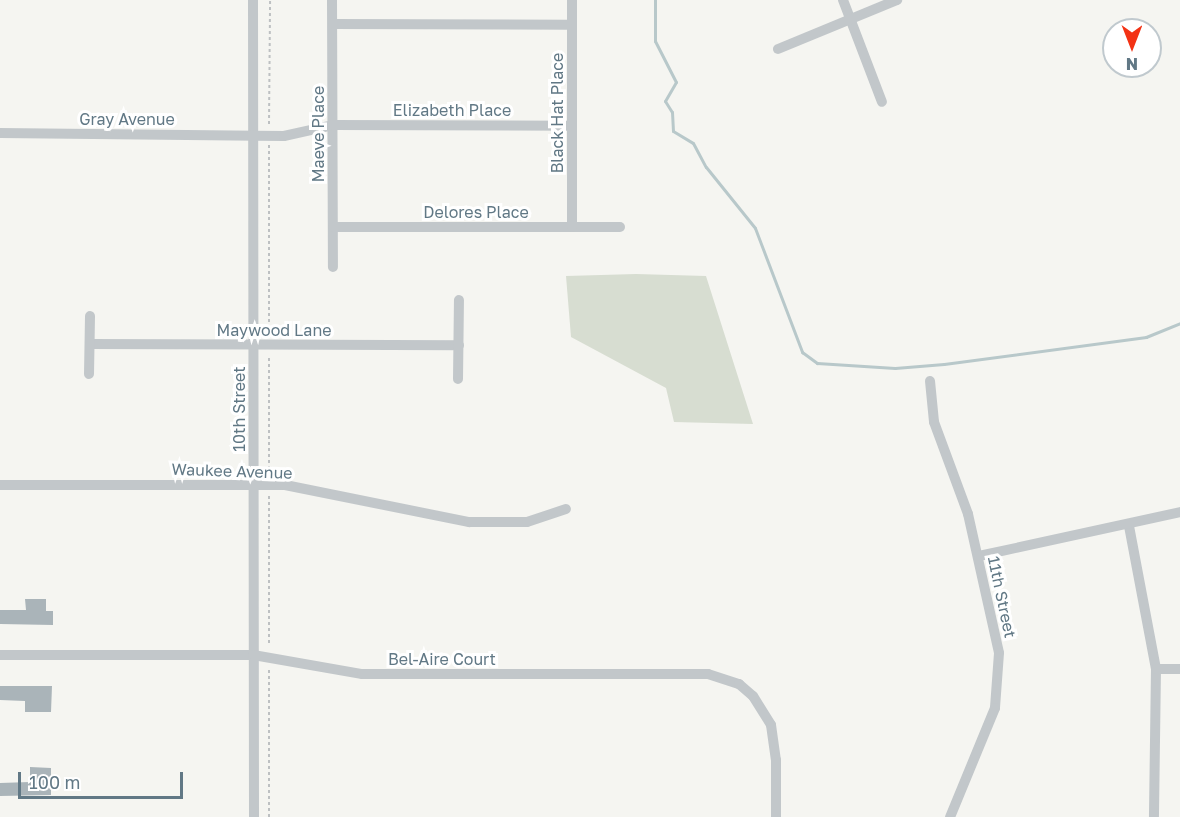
<!DOCTYPE html>
<html>
<head>
<meta charset="utf-8">
<style>
	body { margin:0 }
	#map { position:relative; width:1180px; height:817px; overflow:hidden; background:#f5f5f1; font-family:"Golos Text",sans-serif }
	div>[style] { position:absolute }
	.green>* { inset:0; background:#d7ddd1 }
	.stream>* { height:3px; margin:-1.5px; padding:0 1.5px; transform-origin:1.5px; border-radius:1.5px; background:#b8c8ca }
	.building>* { inset:0; background:#aab4b9 }
	.path>* { height:2px; margin-top:-1px; transform-origin:0; background:repeating-linear-gradient(90deg,#bdc0c2 0 3px,transparent 0 6px) }
	.minor>* { height:10px; margin:-5px; padding:0 5px; transform-origin:5px; border-radius:5px; background:#c2c7ca }
	span { translate:-50% -50%; white-space:nowrap; text-align:center; line-height:1.15; -webkit-text-stroke:6px #fff; paint-order:stroke }
	.street-label { font-size:16px; color:#617885 }
	.north { position:absolute; left:1102px; top:18px; width:60px; height:60px; box-sizing:border-box; background:#fff; border:2px solid #c0c9ce; border-radius:50%; rotate:180deg; font-size:16px; font-weight:700; line-height:24px; text-align:center; color:#617885 }
	.north::after { content:''; display:block; margin:auto; width:21px; height:27px; background:#f33214; clip-path:polygon(50% 0,100% 100%,50% 72%,0 100%) }
	.scale { position:absolute; left:18px; top:772px; width:165px; height:27px; box-sizing:border-box; border:3px solid #617885; border-top:0; padding-left:8px; font-size:18px; line-height:21px; white-space:nowrap; color:#617885; -webkit-text-stroke:4px #fff; paint-order:stroke }
</style>
</head>
<body>
<div id="map">
	<div class="green">
		<i style="clip-path:polygon(636px 274px,706px 276px,753px 424px,674px 422px,666px 388px,571px 337px,566px 276px)"></i>
	</div>
	<div class="stream">
		<i style="left:655px;top:0;width:41px;rotate:90deg"></i>
		<i style="left:655px;top:41px;width:46px;rotate:62.9deg"></i>
		<i style="left:676px;top:82px;width:22px;rotate:120deg"></i>
		<i style="left:665px;top:101px;width:13px;rotate:58deg"></i>
		<i style="left:672px;top:112px;width:19px;rotate:87deg"></i>
		<i style="left:673px;top:131px;width:23px;rotate:31deg"></i>
		<i style="left:693px;top:143px;width:27px;rotate:62deg"></i>
		<i style="left:706px;top:167px;width:78px;rotate:51.2deg"></i>
		<i style="left:755px;top:228px;width:133px;rotate:69.2deg"></i>
		<i style="left:802px;top:352px;width:19px;rotate:36deg"></i>
		<i style="left:817px;top:363px;width:78px;rotate:3.7deg"></i>
		<i style="left:895px;top:368px;width:49px;rotate:-4.7deg"></i>
		<i style="left:944px;top:364px;width:204px;rotate:-7.6deg"></i>
		<i style="left:1146px;top:337px;width:37px;rotate:-22deg"></i>
	</div>
	<div class="building">
		<i style="clip-path:polygon(25px 599px,46px 599px,46px 611px,53px 611px,53px 625px,0 624px,0 610px,26px 610px)"></i>
		<i style="clip-path:polygon(0 686px,52px 686px,51px 712px,25px 712px,25px 701px,0 700px)"></i>
		<i style="clip-path:polygon(30px 767px,51px 768px,51px 795px,0 796px,0 783px,30px 782px)"></i>
	</div>
	<div class="path">
		<i style="left:269px;top:124px;width:124px;rotate:-89.5deg"></i>
		<i style="left:269px;top:334px;width:189px;rotate:-90deg"></i>
		<i style="left:269px;top:475px;width:120px;rotate:-90deg"></i>
		<i style="left:269px;top:496px;width:150px;rotate:90deg"></i>
		<i style="left:269px;top:817px;width:150px;rotate:-90deg"></i>
	</div>
	<div class="minor">
		<i style="left:253px;top:0;width:817px;rotate:89.93deg"></i>
		<i style="left:332px;top:0;width:267px;rotate:89.8deg"></i>
		<i style="left:843px;top:0;width:109px;rotate:69.1deg"></i>
		<i style="left:333px;top:24px;width:239px;rotate:0.2deg"></i>
		<i style="left:778px;top:49px;width:129px;rotate:-22.4deg"></i>
		<i style="left:0;top:133px;width:284px;rotate:0.6deg"></i>
		<i style="left:284px;top:136px;width:50px;rotate:-12.7deg"></i>
		<i style="left:333px;top:125px;width:239px;rotate:0.2deg"></i>
		<i style="left:333px;top:227px;width:287px"></i>
		<i style="left:572px;top:227px;width:227px;rotate:-90deg"></i>
		<i style="left:90px;top:344px;width:369px;rotate:0.2deg"></i>
		<i style="left:89px;top:374px;width:58px;rotate:-89deg"></i>
		<i style="left:458px;top:379px;width:79px;rotate:-89.3deg"></i>
		<i style="left:930px;top:381px;width:41px;rotate:84.4deg"></i>
		<i style="left:934px;top:422px;width:98px;rotate:69.7deg"></i>
		<i style="left:968px;top:514px;width:142px;rotate:77.4deg"></i>
		<i style="left:999px;top:653px;width:55px;rotate:94.2deg"></i>
		<i style="left:995px;top:708px;width:118px;rotate:112.4deg"></i>
		<i style="left:0;top:485px;width:285px"></i>
		<i style="left:285px;top:485px;width:188px;rotate:11.4deg"></i>
		<i style="left:469px;top:522px;width:58px"></i>
		<i style="left:527px;top:522px;width:41px;rotate:-18.4deg"></i>
		<i style="left:1129px;top:526px;width:146px;rotate:79.3deg"></i>
		<i style="left:1156px;top:669px;width:148px;rotate:90.8deg"></i>
		<i style="left:979px;top:556px;width:206px;rotate:-12.3deg"></i>
		<i style="left:0;top:655px;width:253px"></i>
		<i style="left:253px;top:655px;width:111px;rotate:9.9deg"></i>
		<i style="left:362px;top:674px;width:346px"></i>
		<i style="left:708px;top:674px;width:33px;rotate:18deg"></i>
		<i style="left:739px;top:684px;width:18px;rotate:41deg"></i>
		<i style="left:753px;top:696px;width:34px;rotate:58deg"></i>
		<i style="left:771px;top:725px;width:35px;rotate:82deg"></i>
		<i style="left:776px;top:760px;width:57px;rotate:90deg"></i>
		<i style="left:1156px;top:669px;width:24px"></i>
	</div>
	<div class="street-label">
		<span style="left:452px;top:110px">Elizabeth Place</span>
		<span style="left:557px;top:113px;rotate:-90deg">Black Hat Place</span>
		<span style="left:127px;top:119px">Gray Avenue</span>
		<span style="left:318px;top:134px;rotate:-90deg">Maeve Place</span>
		<span style="left:476px;top:212px">Delores Place</span>
		<span style="left:274px;top:330px">Maywood Lane</span>
		<span style="left:239px;top:409px;rotate:-90deg">10th Street</span>
		<span style="left:232px;top:471px;rotate:2deg">Waukee Avenue</span>
		<span style="left:1002px;top:597px;rotate:78deg">11th Street</span>
		<span style="left:442px;top:659px">Bel-Aire Court</span>
	</div>
	<div class="north">N</div>
	<div class="scale">100 m</div>
</div>
</body>
</html>
